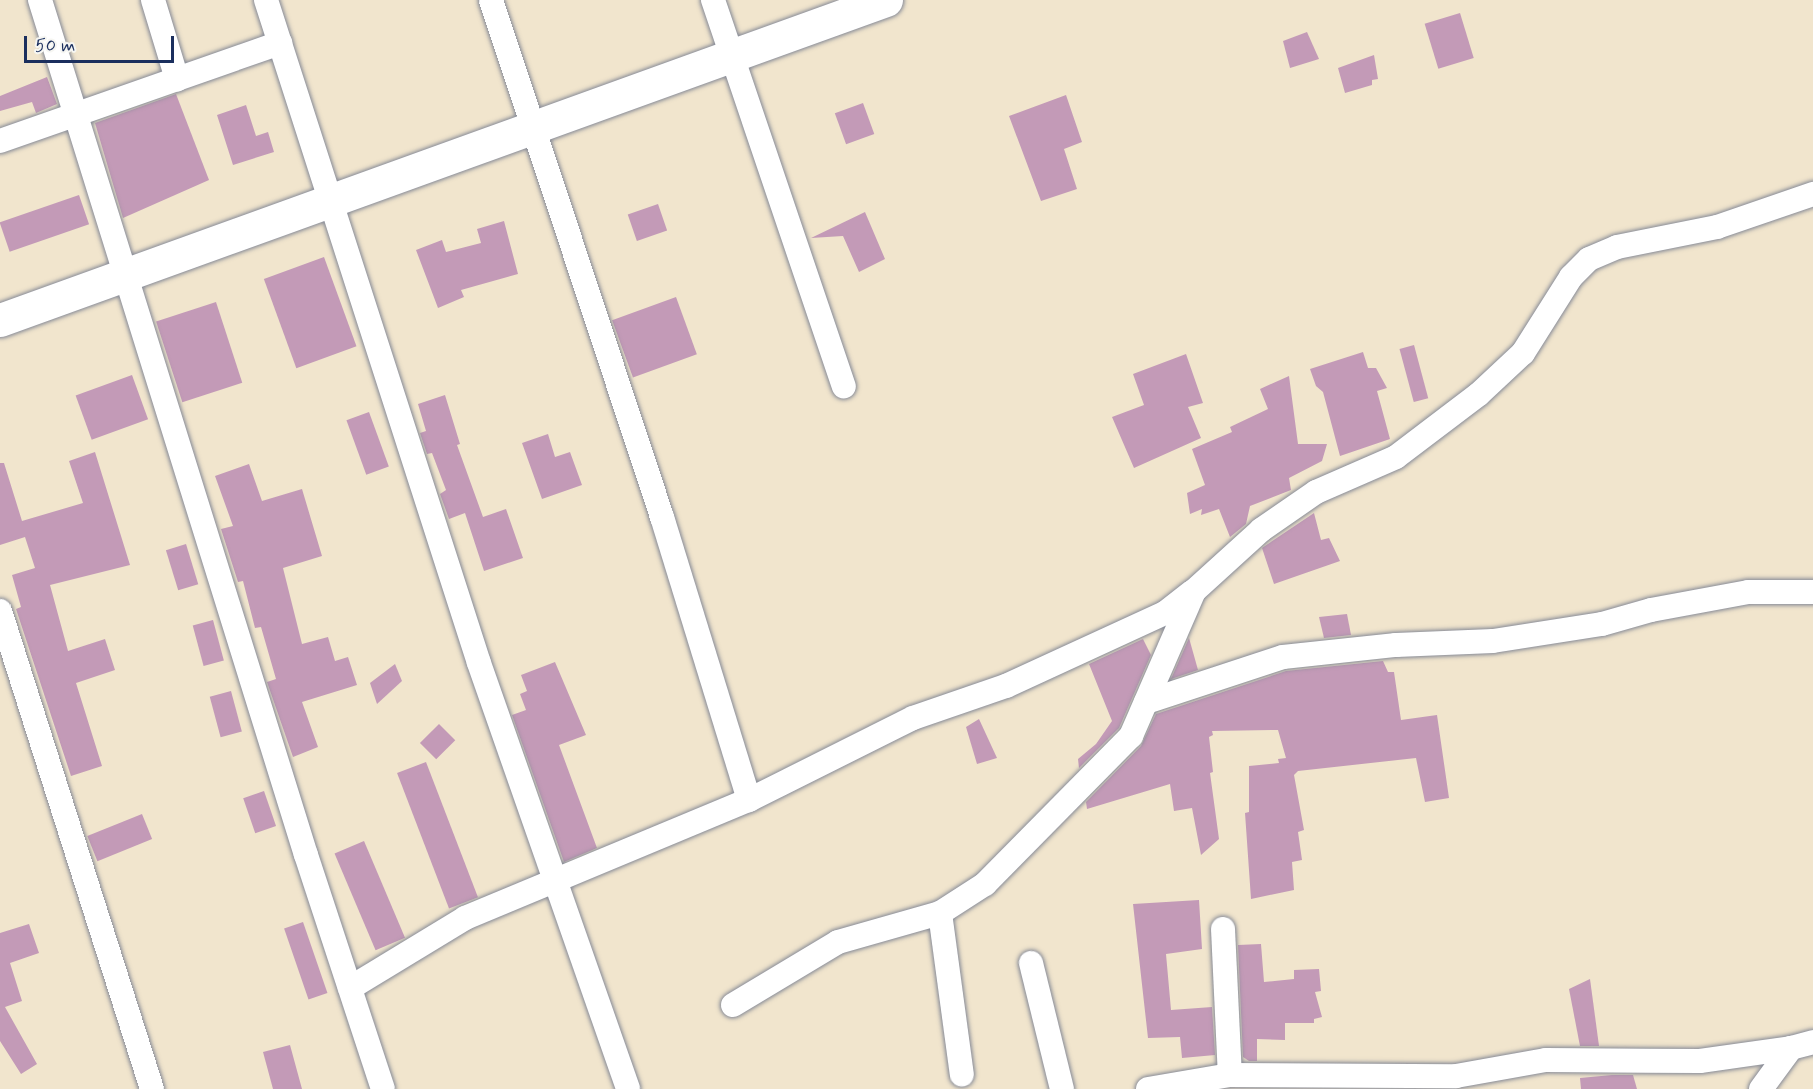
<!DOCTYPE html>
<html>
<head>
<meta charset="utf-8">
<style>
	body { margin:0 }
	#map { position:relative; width:1813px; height:1089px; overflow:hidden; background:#f1e5cd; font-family:Mynerve,sans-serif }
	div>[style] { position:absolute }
	.building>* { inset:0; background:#c39ab7; transform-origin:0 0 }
	.roads { filter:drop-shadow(0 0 2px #868a96) drop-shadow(0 0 2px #868a96) }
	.street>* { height:24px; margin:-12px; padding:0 12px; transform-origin:12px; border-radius:12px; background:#fff }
	.secondary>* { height:33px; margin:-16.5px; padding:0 16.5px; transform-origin:16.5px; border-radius:16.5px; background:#fff }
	span { translate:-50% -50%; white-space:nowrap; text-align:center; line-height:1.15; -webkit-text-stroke:4.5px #f6f6f2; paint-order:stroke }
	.scale { position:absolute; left:24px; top:36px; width:150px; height:27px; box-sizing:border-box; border:3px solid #1b2f5e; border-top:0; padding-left:8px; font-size:18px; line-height:21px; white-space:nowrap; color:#1b2f5e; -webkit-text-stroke:4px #f6f6f2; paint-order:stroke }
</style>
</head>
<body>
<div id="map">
	<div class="building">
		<i style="left:1460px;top:13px;width:47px;height:37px;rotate:73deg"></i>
		<i style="clip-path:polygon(1307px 32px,1319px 59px,1290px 68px,1283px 41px)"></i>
		<i style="clip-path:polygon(1374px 55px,1378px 79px,1372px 80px,1372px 85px,1345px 93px,1338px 68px)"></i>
		<i style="clip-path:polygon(47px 77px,57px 104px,36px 113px,32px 102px,0 111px,0 96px)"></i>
		<i style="clip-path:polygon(176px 94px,209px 180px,123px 218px,95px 123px)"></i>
		<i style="clip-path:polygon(1066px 95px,1082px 142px,1064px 149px,1077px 189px,1041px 201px,1009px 116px)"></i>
		<i style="left:863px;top:103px;width:33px;height:30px;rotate:70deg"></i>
		<i style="clip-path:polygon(246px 105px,256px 136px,268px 132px,274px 152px,233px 165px,217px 115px)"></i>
		<i style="left:79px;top:195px;width:31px;height:84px;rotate:71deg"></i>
		<i style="left:658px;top:204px;width:28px;height:32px;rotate:71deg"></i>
		<i style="clip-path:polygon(865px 212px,885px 259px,859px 272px,843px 236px,811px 238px)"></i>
		<i style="clip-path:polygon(504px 221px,518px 274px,461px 290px,464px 297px,438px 308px,416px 250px,442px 240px,446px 252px,481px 243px,477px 229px)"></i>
		<i style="left:324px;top:257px;width:95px;height:64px;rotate:70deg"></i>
		<i style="left:676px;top:297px;width:61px;height:68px;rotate:70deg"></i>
		<i style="left:216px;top:302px;width:85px;height:63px;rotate:72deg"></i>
		<i style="left:1414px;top:345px;width:55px;height:15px;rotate:75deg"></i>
		<i style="clip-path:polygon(1363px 352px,1368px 368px,1376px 368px,1387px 388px,1377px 391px,1390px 439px,1340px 456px,1323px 392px,1316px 386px,1310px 369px)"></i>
		<i style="clip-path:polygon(1186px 354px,1203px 403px,1188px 407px,1201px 438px,1134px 468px,1112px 417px,1144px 405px,1133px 374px)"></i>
		<i style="left:132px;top:375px;width:47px;height:60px;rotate:70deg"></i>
		<i style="clip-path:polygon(1289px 376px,1298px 444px,1327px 444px,1322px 461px,1289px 478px,1291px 490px,1250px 506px,1246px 524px,1230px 537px,1219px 509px,1201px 515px,1202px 509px,1190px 514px,1187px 493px,1205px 485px,1192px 449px,1232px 432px,1230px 427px,1268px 409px,1260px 389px)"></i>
		<i style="clip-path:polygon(445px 395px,460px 444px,457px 445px,483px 517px,506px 509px,523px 558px,484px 571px,465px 513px,449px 519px,440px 494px,446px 490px,432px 453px,427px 454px,420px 433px,426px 431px,418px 404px)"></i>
		<i style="left:369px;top:412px;width:58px;height:24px;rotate:70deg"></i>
		<i style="clip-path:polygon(548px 434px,555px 457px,570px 452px,582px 485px,542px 499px,522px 443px)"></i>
		<i style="clip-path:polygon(95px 452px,130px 565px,50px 585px,68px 651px,105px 639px,115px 670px,76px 683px,102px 766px,71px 776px,16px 609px,21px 607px,12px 575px,35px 568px,25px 537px,0 545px,0 463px,4px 463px,22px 521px,83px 503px,69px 461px)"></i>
		<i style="clip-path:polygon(249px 464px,262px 501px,302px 489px,322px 556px,283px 568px,302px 644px,328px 637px,335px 661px,348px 657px,357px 685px,302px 702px,318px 747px,293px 757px,267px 682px,276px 679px,261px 627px,255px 628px,243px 581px,238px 582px,221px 529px,233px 526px,215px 476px)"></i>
		<i style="clip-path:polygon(1314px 513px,1321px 540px,1329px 538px,1340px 561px,1274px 584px,1262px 548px)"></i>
		<i style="left:186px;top:544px;width:42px;height:21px;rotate:73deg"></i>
		<i style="clip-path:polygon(1347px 614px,1351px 635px,1324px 638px,1319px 617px)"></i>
		<i style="left:213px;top:620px;width:42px;height:21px;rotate:75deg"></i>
		<i style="clip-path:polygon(1189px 638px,1198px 670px,1171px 679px)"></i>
		<i style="clip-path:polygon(1143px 639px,1151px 655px,1119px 728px,1079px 768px,1078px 759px,1096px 744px,1112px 721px,1089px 664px)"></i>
		<i style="clip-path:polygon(1383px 661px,1388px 672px,1394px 672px,1401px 720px,1437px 715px,1449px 798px,1425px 802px,1416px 758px,1298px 771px,1294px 775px,1304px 830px,1298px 832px,1302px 860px,1292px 862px,1294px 890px,1251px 899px,1245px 813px,1249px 812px,1249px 766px,1279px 763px,1278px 759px,1286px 758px,1278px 730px,1212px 731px,1213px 735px,1209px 737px,1213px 772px,1210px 773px,1219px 839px,1201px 855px,1192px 808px,1174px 811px,1170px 784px,1087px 809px,1086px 802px,1141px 746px,1156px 714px,1286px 671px)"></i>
		<i style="clip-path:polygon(555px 662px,586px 735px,559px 745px,597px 848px,564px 862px,512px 715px,526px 710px,520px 694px,527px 691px,521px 675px)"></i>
		<i style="clip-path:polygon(395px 664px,402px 681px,377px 704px,370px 683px)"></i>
		<i style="left:231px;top:691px;width:42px;height:22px;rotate:75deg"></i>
		<i style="clip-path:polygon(979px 719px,997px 758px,977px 764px,966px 727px)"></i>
		<i style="left:439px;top:724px;width:23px;height:27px;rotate:45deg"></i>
		<i style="left:426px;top:762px;width:145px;height:31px;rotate:69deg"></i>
		<i style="left:264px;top:791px;width:37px;height:22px;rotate:71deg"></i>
		<i style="left:142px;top:814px;width:27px;height:59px;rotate:68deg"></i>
		<i style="left:364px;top:841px;width:105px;height:32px;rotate:67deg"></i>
		<i style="clip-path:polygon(1199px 900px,1202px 949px,1166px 954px,1171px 1010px,1212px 1007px,1215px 1055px,1182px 1058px,1180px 1037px,1148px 1038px,1133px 904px)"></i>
		<i style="left:303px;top:922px;width:75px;height:20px;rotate:71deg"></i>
		<i style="clip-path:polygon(29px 924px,39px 953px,10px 963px,22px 1001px,5px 1007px,37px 1064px,21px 1074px,0 1041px,0 933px)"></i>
		<i style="clip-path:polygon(1261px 944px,1264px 982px,1294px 979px,1294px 970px,1319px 969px,1321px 991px,1315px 992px,1322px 1017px,1314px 1019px,1314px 1023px,1285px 1023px,1285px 1040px,1257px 1039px,1257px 1061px,1249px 1061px,1243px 1057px,1238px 945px)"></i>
		<i style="clip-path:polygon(1590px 979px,1599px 1046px,1580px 1046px,1569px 989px)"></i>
		<i style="clip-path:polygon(290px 1045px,302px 1089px,273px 1089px,263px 1052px)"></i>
		<i style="clip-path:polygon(1612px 1075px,1633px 1075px,1637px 1089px,1581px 1089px,1580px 1078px)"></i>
	</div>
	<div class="roads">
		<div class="street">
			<i style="left:40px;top:0;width:895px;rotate:72.72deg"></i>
			<i style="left:306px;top:855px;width:246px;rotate:71.8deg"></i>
			<i style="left:153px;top:0;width:83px;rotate:73.1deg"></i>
			<i style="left:266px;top:0;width:696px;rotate:72.19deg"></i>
			<i style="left:479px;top:663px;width:451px;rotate:70.7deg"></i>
			<i style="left:491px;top:0;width:545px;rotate:71.7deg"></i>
			<i style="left:662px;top:517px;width:296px;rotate:72.9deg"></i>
			<i style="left:713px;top:0;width:408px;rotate:71.3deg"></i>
			<i style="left:0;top:141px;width:297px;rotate:-19.3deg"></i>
			<i style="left:0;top:611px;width:502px;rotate:72.36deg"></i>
			<i style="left:1146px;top:702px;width:144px;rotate:-18.2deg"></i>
			<i style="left:1283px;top:657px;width:114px;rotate:-6.1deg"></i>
			<i style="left:1396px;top:645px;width:97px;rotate:-2.4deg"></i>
			<i style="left:1493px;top:641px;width:110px;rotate:-8.9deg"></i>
			<i style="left:1602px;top:624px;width:51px;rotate:-15.9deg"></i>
			<i style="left:1651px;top:610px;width:99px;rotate:-10.5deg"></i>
			<i style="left:1748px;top:592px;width:65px"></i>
			<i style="left:940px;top:913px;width:163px;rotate:82.3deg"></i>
			<i style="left:1223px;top:929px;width:146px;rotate:87.3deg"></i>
			<i style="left:1031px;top:963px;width:130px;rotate:76.2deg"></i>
			<i style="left:350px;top:988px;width:135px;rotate:-31.3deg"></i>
			<i style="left:465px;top:918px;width:308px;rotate:-22.6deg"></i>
			<i style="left:749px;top:800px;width:183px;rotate:-26.6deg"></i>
			<i style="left:913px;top:718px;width:98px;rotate:-19deg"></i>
			<i style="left:1006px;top:686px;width:175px;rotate:-24.7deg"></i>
			<i style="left:1165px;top:613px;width:34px;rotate:-38deg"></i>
			<i style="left:733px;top:1005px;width:122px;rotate:-31deg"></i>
			<i style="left:838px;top:942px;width:106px;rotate:-15.9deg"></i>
			<i style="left:940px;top:913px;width:54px;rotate:-32.8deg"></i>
			<i style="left:985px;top:884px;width:208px;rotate:-45.4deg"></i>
			<i style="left:1131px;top:736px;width:158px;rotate:-66.5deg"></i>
			<i style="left:1194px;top:591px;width:91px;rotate:-42.3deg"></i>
			<i style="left:1261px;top:530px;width:67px;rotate:-34.6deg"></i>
			<i style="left:1316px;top:492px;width:87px;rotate:-23.6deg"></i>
			<i style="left:1396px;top:457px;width:104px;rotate:-37.2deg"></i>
			<i style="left:1479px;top:394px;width:60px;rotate:-43deg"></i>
			<i style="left:1523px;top:353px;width:90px;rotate:-57.7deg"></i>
			<i style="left:1571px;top:277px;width:25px;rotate:-45deg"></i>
			<i style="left:1589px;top:259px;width:30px;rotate:-23deg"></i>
			<i style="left:1617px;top:247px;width:102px;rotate:-11.3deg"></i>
			<i style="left:1717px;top:227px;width:102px;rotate:-19deg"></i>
			<i style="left:1148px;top:1089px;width:83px;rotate:-9.7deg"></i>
			<i style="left:1230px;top:1075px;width:226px;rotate:0.3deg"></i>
			<i style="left:1456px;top:1076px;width:91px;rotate:-10.1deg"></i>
			<i style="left:1546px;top:1060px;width:154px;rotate:0.4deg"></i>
			<i style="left:1700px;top:1061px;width:92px;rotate:-8.1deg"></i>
			<i style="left:1761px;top:1089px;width:51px;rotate:-53.8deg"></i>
			<i style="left:1791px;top:1048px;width:23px;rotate:-15deg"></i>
		</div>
		<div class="secondary">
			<i style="left:0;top:320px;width:942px;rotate:-19.86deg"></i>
		</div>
	</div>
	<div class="scale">50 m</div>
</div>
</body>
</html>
